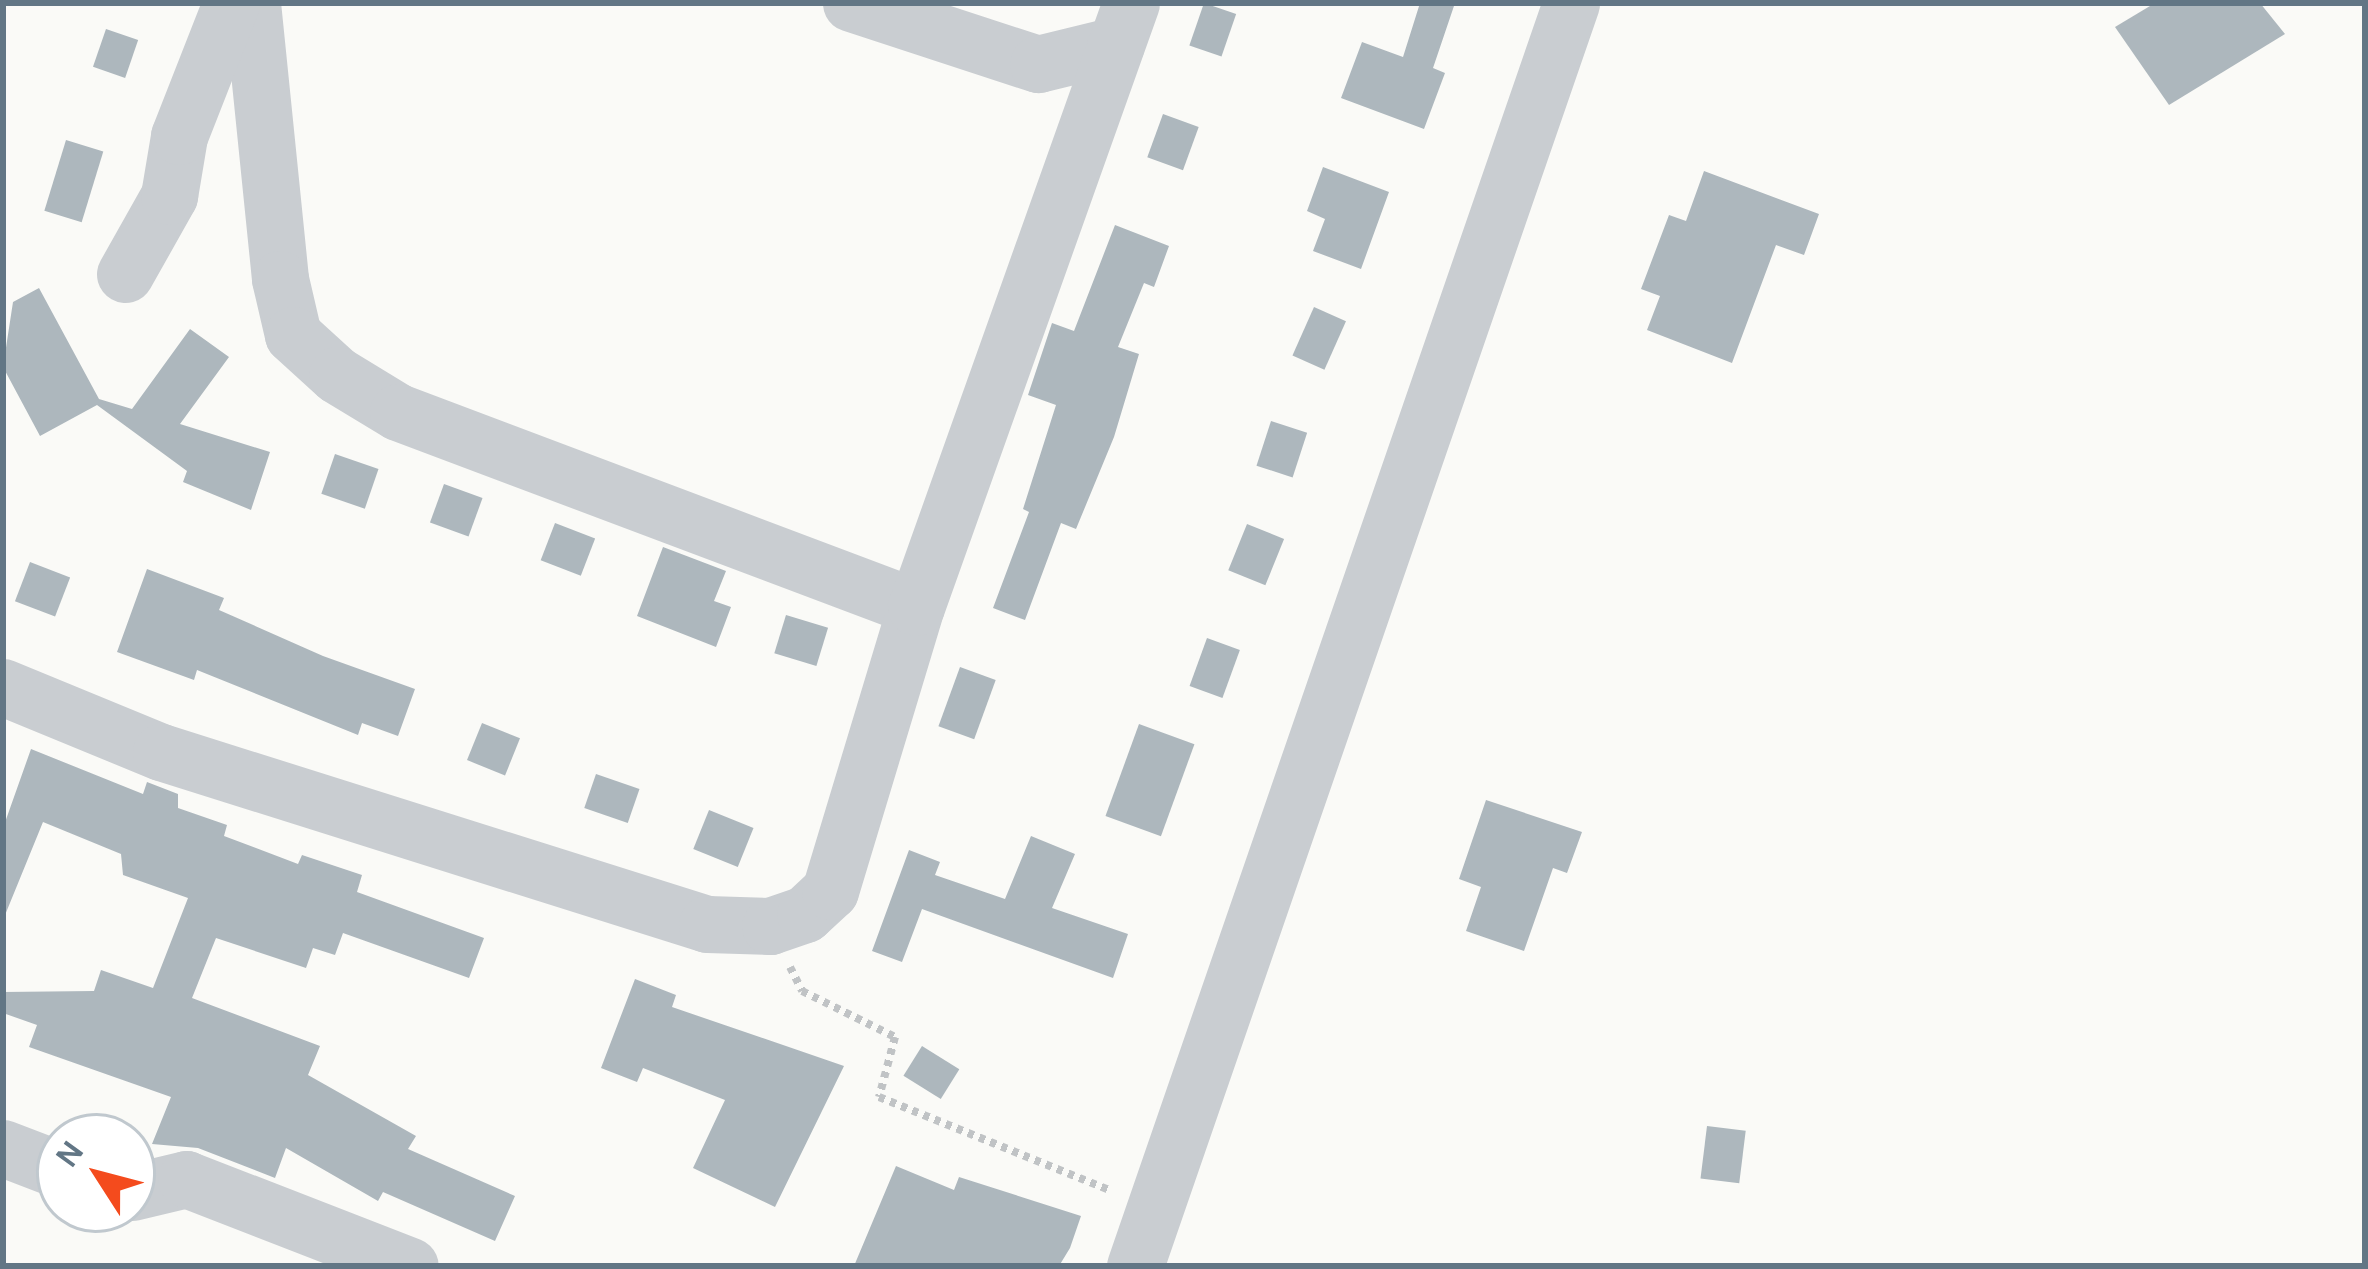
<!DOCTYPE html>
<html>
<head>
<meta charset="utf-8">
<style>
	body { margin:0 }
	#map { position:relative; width:2368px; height:1269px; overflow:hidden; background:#fafaf7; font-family:Karla,sans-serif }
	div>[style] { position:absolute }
	.building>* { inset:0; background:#adb7bd; transform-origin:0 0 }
	.path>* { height:8px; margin-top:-4px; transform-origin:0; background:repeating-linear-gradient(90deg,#c0c3c5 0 6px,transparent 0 12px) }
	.minor>* { height:57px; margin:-28.5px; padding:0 28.5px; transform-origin:28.5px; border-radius:28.5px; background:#c9cdd1 }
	span { translate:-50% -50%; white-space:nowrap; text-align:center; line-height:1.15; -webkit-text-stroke:12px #fff; paint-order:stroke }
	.frame { position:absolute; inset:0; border:6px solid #627685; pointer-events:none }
	.north { position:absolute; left:36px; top:1113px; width:120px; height:120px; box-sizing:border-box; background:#fff; border:3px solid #c0c8ce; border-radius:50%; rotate:306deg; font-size:33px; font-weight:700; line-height:48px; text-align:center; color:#627685 }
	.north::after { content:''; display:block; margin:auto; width:42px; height:54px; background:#f44b1d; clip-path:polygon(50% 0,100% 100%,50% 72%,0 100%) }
</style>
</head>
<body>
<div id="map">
	<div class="building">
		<i style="left:1204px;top:3px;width:34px;height:45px;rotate:19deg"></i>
		<i style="clip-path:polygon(1420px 3px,1455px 3px,1433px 68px,1445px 73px,1424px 129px,1341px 98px,1362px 42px,1403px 57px)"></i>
		<i style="clip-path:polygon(2155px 3px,2260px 3px,2285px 34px,2169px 105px,2115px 27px)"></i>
		<i style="left:106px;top:29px;width:34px;height:40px;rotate:19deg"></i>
		<i style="left:1163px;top:114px;width:38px;height:46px;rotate:20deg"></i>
		<i style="left:66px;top:140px;width:39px;height:74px;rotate:17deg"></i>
		<i style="clip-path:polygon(1323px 167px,1389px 192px,1361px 269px,1313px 251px,1325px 219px,1307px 211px)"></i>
		<i style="clip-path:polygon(1704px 171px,1819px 214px,1804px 255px,1776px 245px,1732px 363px,1647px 330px,1660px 296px,1641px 289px,1669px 215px,1686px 221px)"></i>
		<i style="clip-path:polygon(1115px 225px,1169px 246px,1154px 287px,1144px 283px,1118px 347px,1139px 354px,1114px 437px,1076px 529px,1061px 523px,1025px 620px,993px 608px,1029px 512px,1023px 509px,1056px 405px,1028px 395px,1052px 323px,1074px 331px)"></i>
		<i style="clip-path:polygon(39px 288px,99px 399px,132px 409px,190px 329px,229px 357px,180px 424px,270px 452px,251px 510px,183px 482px,187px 471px,97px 405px,40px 436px,3px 367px,13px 302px)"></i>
		<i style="left:1314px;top:307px;width:35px;height:53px;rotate:24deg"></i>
		<i style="left:1271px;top:421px;width:38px;height:47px;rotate:18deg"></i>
		<i style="left:335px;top:454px;width:46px;height:42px;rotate:19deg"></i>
		<i style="left:444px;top:484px;width:41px;height:41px;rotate:20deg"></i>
		<i style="left:555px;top:523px;width:43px;height:40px;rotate:21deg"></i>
		<i style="left:1247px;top:524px;width:40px;height:50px;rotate:22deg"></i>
		<i style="clip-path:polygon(663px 547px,726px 571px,714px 601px,731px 607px,716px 647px,637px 616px)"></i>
		<i style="left:30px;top:562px;width:43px;height:42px;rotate:21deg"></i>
		<i style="clip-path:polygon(147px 569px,224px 598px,219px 610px,323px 656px,415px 689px,398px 736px,362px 723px,358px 735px,197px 670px,194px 680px,117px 652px)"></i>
		<i style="left:786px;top:615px;width:44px;height:40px;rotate:17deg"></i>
		<i style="left:1207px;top:638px;width:35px;height:51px;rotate:20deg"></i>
		<i style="left:960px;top:667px;width:38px;height:63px;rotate:20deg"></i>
		<i style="left:482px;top:723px;width:41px;height:40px;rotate:22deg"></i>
		<i style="left:1139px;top:724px;width:59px;height:98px;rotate:20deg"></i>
		<i style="clip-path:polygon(31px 749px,143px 794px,147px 782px,178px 794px,178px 808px,227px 825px,224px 836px,298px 864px,302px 855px,362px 875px,357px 892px,484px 938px,469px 978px,343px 933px,335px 955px,313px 948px,306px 968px,216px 938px,192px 998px,320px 1046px,308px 1075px,416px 1136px,408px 1149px,515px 1196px,495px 1241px,383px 1192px,378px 1201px,286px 1148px,275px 1178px,198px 1148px,152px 1144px,171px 1097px,29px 1047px,37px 1025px,3px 1013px,3px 992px,94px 991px,101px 970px,153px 988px,188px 898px,123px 875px,121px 854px,43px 822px,3px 920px,3px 828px)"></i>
		<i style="left:596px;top:774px;width:46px;height:36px;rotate:19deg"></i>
		<i style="clip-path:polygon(1486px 800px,1582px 832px,1567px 873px,1553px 868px,1524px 951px,1466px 931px,1481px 887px,1459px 879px)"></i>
		<i style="left:709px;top:810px;width:48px;height:42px;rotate:22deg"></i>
		<i style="clip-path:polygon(1031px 836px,1075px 854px,1052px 908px,1128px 934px,1113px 978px,922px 909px,902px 962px,872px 951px,909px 850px,940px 862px,935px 875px,1005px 899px)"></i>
		<i style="clip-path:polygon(635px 979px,676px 995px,672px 1007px,844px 1066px,775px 1207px,693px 1168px,725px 1100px,643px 1068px,637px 1082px,601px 1068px)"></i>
		<i style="left:922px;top:1046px;width:44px;height:35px;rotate:32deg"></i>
		<i style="left:1707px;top:1126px;width:39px;height:53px;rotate:7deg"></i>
		<i style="clip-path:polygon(896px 1166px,954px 1190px,959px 1177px,1081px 1216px,1070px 1248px,1059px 1266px,854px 1266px)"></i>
	</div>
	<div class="path">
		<i style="left:790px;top:967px;width:27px;rotate:63deg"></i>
		<i style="left:802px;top:991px;width:104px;rotate:26.3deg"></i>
		<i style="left:895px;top:1037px;width:62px;rotate:104.9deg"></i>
		<i style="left:879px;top:1097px;width:248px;rotate:22deg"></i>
	</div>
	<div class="minor">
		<i style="left:252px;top:3px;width:277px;rotate:84.2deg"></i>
		<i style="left:280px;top:279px;width:57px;rotate:76.9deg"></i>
		<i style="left:293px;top:335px;width:59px;rotate:42.3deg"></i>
		<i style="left:337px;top:375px;width:71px;rotate:31.2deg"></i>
		<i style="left:398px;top:412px;width:553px;rotate:20.63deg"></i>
		<i style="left:851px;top:3px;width:197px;rotate:18.1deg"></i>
		<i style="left:1038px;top:64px;width:80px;rotate:-13.7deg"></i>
		<i style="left:125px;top:274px;width:90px;rotate:-60.6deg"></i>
		<i style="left:169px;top:196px;width:61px;rotate:-80.5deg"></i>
		<i style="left:179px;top:136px;width:143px;rotate:-68.6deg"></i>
		<i style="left:3px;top:687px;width:171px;rotate:22.4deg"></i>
		<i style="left:161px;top:752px;width:572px;rotate:17.49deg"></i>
		<i style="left:707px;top:924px;width:63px;rotate:1.8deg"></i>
		<i style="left:770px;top:926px;width:37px;rotate:-19deg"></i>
		<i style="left:805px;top:914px;width:34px;rotate:-43deg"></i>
		<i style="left:830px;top:891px;width:297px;rotate:-73.2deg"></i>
		<i style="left:916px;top:607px;width:641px;rotate:-70.41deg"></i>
		<i style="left:3px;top:1148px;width:61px;rotate:21.1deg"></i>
		<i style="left:132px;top:1192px;width:56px;rotate:-13.5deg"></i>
		<i style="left:186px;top:1179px;width:240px;rotate:21.2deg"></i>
		<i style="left:1135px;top:1266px;width:1336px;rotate:-70.95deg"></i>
	</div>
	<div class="frame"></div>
	<div class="north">N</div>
</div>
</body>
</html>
